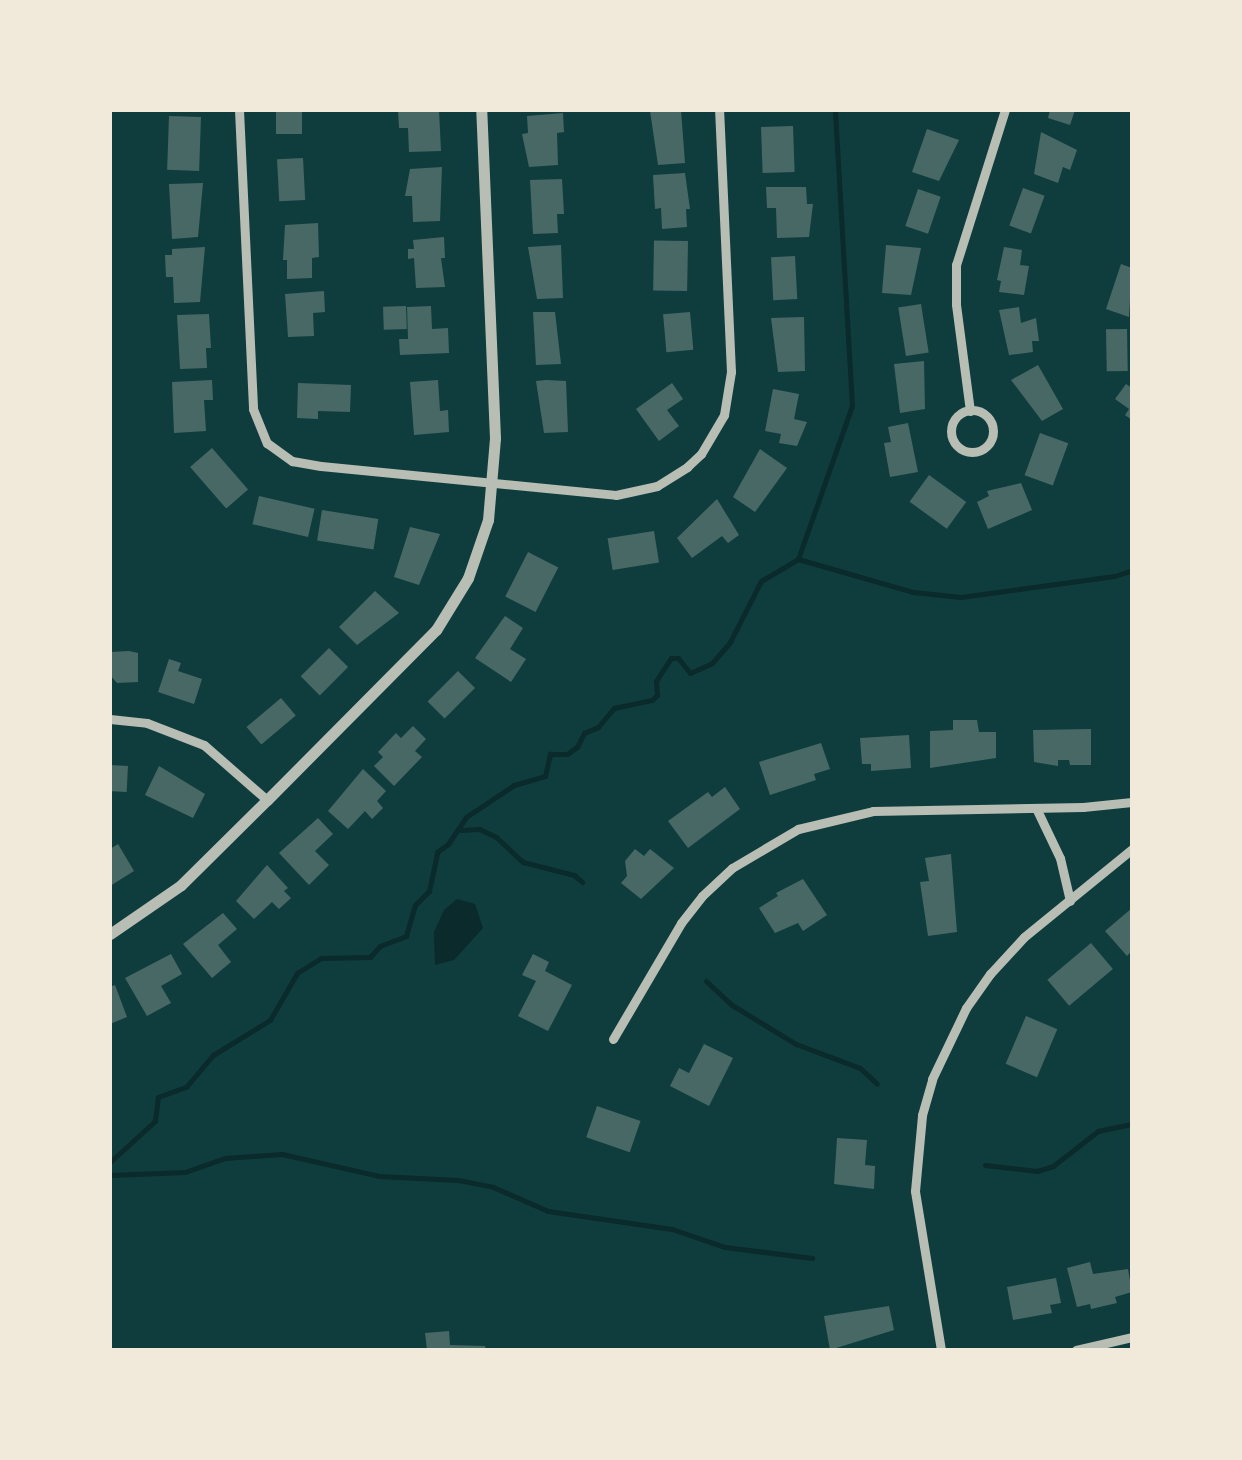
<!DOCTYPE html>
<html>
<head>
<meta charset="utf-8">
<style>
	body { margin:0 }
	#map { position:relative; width:1242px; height:1460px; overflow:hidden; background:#0f3d3e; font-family:"Source Serif 4",serif }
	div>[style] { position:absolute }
	.water>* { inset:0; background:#0a2a2b }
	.stream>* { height:5px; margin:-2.5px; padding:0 2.5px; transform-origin:2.5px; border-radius:2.5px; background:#0a2a2b }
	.building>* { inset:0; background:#486865; transform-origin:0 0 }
	.minor>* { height:9px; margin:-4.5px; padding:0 4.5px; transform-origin:4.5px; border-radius:4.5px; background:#b8beb3 }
	.minor>.ring { margin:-4.5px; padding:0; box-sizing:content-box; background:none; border:9px solid #b8beb3; border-radius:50% }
	.tertiary>* { height:11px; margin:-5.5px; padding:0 5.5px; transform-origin:5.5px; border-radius:5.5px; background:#b8beb3 }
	span { translate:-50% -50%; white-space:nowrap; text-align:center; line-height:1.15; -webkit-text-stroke:10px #f1e9da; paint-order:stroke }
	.frame { position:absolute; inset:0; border:112px solid #f1e9da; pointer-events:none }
</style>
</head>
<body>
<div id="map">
	<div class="water">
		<i style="clip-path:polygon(457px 899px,475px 904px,483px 928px,454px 960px,435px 965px,434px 932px,444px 910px)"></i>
	</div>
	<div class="stream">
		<i style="left:798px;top:559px;width:120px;rotate:16deg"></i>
		<i style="left:913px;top:592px;width:48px;rotate:5.9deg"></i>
		<i style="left:961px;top:597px;width:155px;rotate:-7.8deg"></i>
		<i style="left:1115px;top:576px;width:18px;rotate:-19deg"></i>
		<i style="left:461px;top:830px;width:18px;rotate:-3deg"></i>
		<i style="left:479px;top:829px;width:19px;rotate:25deg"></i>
		<i style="left:496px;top:837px;width:37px;rotate:43deg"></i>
		<i style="left:523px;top:862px;width:53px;rotate:14.3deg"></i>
		<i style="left:574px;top:875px;width:11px;rotate:41deg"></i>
		<i style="left:706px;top:981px;width:35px;rotate:43deg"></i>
		<i style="left:732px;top:1005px;width:75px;rotate:31.4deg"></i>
		<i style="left:796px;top:1044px;width:68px;rotate:20.6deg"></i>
		<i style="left:860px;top:1068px;width:23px;rotate:43deg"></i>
		<i style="left:110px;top:1162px;width:61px;rotate:-42.3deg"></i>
		<i style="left:155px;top:1121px;width:24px;rotate:-83deg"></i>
		<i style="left:158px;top:1097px;width:30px;rotate:-20deg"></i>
		<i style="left:186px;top:1087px;width:42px;rotate:-49.8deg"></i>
		<i style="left:213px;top:1055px;width:67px;rotate:-31.6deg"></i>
		<i style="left:270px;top:1020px;width:54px;rotate:-60.1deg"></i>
		<i style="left:297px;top:973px;width:28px;rotate:-32deg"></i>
		<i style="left:321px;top:958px;width:49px;rotate:-1.2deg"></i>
		<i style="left:370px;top:957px;width:15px;rotate:-48deg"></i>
		<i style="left:380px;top:946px;width:28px;rotate:-21deg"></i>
		<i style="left:406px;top:936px;width:32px;rotate:-74deg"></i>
		<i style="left:415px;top:905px;width:20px;rotate:-45deg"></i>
		<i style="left:429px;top:891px;width:40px;rotate:-78deg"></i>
		<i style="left:437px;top:852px;width:14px;rotate:-36deg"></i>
		<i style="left:448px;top:844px;width:32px;rotate:-56deg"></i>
		<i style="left:466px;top:817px;width:58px;rotate:-33.7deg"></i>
		<i style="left:514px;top:785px;width:32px;rotate:-16deg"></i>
		<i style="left:545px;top:776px;width:23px;rotate:-77deg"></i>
		<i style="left:550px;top:754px;width:17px"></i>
		<i style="left:567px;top:754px;width:12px;rotate:-35deg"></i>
		<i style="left:577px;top:747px;width:16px;rotate:-63deg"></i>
		<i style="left:584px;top:733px;width:15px;rotate:-23deg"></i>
		<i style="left:598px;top:727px;width:25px;rotate:-50deg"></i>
		<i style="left:614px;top:708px;width:39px;rotate:-12deg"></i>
		<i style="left:652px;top:700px;width:7px;rotate:-45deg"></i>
		<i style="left:657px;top:695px;width:14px;rotate:-94deg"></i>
		<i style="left:656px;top:681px;width:27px;rotate:-57deg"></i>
		<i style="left:671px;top:658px;width:7px"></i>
		<i style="left:678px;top:658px;width:19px;rotate:51deg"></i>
		<i style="left:690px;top:673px;width:24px;rotate:-24deg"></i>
		<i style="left:712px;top:663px;width:28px;rotate:-49deg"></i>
		<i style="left:730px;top:642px;width:68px;rotate:-63.1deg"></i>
		<i style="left:761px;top:581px;width:43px;rotate:-30.7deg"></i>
		<i style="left:798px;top:559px;width:162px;rotate:-70.6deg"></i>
		<i style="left:852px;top:406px;width:296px;rotate:-93.3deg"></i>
		<i style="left:985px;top:1165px;width:52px;rotate:6.6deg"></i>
		<i style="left:1037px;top:1171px;width:17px;rotate:-17deg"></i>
		<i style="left:1053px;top:1166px;width:57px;rotate:-37.9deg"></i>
		<i style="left:1098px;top:1131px;width:35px;rotate:-12deg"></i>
		<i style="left:110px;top:1175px;width:75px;rotate:-2.3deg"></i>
		<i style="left:185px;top:1172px;width:42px;rotate:-19.3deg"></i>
		<i style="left:225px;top:1158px;width:57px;rotate:-4deg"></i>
		<i style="left:282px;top:1154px;width:99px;rotate:12.8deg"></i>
		<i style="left:379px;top:1176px;width:79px;rotate:2.9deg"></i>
		<i style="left:458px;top:1180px;width:36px;rotate:11deg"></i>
		<i style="left:493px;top:1187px;width:60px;rotate:23.6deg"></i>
		<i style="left:548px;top:1211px;width:125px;rotate:8.3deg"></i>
		<i style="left:672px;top:1229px;width:56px;rotate:18.8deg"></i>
		<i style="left:725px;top:1247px;width:88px;rotate:7.2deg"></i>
	</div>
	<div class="building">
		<i style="left:276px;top:110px;width:26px;height:24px"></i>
		<i style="clip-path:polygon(398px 110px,439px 110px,441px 151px,409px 152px,408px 128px,399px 128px)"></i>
		<i style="clip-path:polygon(681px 110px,685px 163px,658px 165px,650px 111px)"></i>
		<i style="clip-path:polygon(1050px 110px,1075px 110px,1070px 125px,1048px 118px)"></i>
		<i style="clip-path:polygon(563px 113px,564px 132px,557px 133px,558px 165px,529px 167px,522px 134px,528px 133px,527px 116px)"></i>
		<i style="left:201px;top:117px;width:54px;height:32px;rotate:92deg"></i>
		<i style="left:793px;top:126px;width:46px;height:32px;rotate:88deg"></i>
		<i style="clip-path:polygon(927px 129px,959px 140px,939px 181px,912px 172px)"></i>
		<i style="clip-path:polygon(1041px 132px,1077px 150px,1070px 170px,1063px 167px,1058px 183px,1034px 174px)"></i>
		<i style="left:303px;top:158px;width:42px;height:26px;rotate:87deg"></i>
		<i style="clip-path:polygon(442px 167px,440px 221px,413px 222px,412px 196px,405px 196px,410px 169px)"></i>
		<i style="clip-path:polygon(685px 173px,690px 209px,686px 209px,687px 227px,662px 229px,661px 208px,655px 209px,653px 175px)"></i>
		<i style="clip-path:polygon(562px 179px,564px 214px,557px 214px,558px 233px,533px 234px,530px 180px)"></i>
		<i style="clip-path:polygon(203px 183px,198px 237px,172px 239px,169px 184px)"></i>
		<i style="clip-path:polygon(766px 187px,806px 187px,807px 204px,813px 204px,809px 237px,777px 238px,776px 208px,767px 208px)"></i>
		<i style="left:1023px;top:188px;width:23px;height:40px;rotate:20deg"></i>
		<i style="left:918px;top:189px;width:24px;height:39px;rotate:19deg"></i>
		<i style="clip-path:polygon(318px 223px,319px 257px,312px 258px,312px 278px,287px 279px,287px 260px,283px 260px,285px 225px)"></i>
		<i style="clip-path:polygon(444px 237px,445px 258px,441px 258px,445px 287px,416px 288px,414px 258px,408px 259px,408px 249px,414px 249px,413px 240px)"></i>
		<i style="left:688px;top:241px;width:50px;height:34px;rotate:91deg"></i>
		<i style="clip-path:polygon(561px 245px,563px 298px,537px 299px,528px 247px)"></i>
		<i style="clip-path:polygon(886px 245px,921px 248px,911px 295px,882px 293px)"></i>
		<i style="clip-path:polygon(205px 247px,200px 302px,174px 303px,173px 277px,166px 277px,165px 255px,172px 255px,172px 249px)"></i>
		<i style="clip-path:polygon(1004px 247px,1022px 250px,1020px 265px,1029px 266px,1024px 295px,999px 292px,1001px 281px,997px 280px)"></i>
		<i style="left:795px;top:256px;width:43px;height:24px;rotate:87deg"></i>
		<i style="clip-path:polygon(1121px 264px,1132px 268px,1129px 317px,1106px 309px)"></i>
		<i style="clip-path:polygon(324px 291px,325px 312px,313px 313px,314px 336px,288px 337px,285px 294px)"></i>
		<i style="left:921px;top:304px;width:49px;height:23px;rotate:81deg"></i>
		<i style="left:406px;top:306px;width:23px;height:23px;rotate:88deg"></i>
		<i style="clip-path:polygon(431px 306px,432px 329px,448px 328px,449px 353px,400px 355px,399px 339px,408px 339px,407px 307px)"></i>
		<i style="clip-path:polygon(1019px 307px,1021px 323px,1036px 318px,1039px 341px,1032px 341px,1033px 352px,1009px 355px,999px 310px)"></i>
		<i style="clip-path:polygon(533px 312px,555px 312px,561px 364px,536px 365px)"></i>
		<i style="left:690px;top:312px;width:38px;height:27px;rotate:85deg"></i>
		<i style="clip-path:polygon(209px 314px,211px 348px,206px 348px,207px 368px,180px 369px,177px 315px)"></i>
		<i style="clip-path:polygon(804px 317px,805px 371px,778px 372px,771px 318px)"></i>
		<i style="left:1127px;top:329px;width:42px;height:21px;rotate:89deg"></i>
		<i style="clip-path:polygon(924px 361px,925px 409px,900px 413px,894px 364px)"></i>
		<i style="clip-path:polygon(1038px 365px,1063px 409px,1042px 421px,1011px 380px)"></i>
		<i style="clip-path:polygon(212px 380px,213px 400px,204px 400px,206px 431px,174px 433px,172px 382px)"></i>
		<i style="clip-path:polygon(438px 380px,440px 411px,448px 410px,449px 432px,414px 435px,410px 382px)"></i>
		<i style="clip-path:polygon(546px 380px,566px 381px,568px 432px,544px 433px,536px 381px)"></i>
		<i style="clip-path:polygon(298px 383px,351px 385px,350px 412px,318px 411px,318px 419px,297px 418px)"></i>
		<i style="clip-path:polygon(672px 383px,683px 399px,667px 410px,679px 426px,659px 441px,636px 409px)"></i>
		<i style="clip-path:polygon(1126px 384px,1132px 388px,1132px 420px,1125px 415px,1129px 409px,1115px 399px)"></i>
		<i style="clip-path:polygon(773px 389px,799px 394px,794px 419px,807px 422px,797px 446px,779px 443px,781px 434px,765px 431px)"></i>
		<i style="clip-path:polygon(908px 423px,918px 472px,890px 477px,884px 443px,891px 442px,888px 427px)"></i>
		<i style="left:1040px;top:433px;width:30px;height:45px;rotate:20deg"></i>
		<i style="left:212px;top:448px;width:55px;height:29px;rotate:49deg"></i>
		<i style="clip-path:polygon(760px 449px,787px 468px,755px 512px,733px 497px)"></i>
		<i style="left:929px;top:475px;width:46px;height:33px;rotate:36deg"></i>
		<i style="clip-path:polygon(1021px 483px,1032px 510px,988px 529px,977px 502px,989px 496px,987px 491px)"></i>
		<i style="left:259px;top:496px;width:57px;height:29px;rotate:13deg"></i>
		<i style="clip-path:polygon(717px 499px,739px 535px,728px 543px,722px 536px,692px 558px,677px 538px)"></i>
		<i style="left:322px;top:510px;width:57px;height:31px;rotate:9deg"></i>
		<i style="clip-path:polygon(410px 527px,440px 534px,419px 585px,394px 577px)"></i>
		<i style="left:654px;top:531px;width:32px;height:47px;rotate:81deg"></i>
		<i style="left:528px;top:552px;width:34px;height:50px;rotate:27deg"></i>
		<i style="clip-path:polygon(375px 591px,399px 613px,357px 645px,339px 627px)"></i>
		<i style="clip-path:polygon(505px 616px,523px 628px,510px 649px,526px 659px,511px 682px,475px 658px)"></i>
		<i style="left:329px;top:648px;width:27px;height:40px;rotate:45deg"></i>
		<i style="clip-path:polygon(129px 651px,138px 653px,138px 682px,117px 683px,110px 675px,110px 652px)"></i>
		<i style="clip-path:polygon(169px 659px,181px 663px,178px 671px,202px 679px,194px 704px,158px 692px)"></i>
		<i style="left:458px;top:671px;width:24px;height:43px;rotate:45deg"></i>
		<i style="left:281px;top:698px;width:23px;height:45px;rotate:50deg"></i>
		<i style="clip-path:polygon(953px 720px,977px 720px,979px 732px,996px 732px,996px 758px,930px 768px,930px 731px,953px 730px)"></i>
		<i style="clip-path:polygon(413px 726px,426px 739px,415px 751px,422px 757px,394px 786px,374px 766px,383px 757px,378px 752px,396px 733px,401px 738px)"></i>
		<i style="clip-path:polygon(1091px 729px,1091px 765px,1070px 765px,1069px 760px,1058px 760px,1058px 766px,1034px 762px,1033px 730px)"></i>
		<i style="clip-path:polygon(909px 735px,911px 768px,871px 771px,871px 764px,862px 764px,860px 738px)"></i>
		<i style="clip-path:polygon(821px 743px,830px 769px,814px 774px,816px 780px,770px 795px,759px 762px)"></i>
		<i style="left:110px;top:765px;width:18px;height:26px;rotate:3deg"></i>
		<i style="clip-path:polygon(159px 766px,205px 794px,193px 818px,145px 795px)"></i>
		<i style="clip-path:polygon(363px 769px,386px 791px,377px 801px,383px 808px,372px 819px,365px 811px,348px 829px,328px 811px)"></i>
		<i style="clip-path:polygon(725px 787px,740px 809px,688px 848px,668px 821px,708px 792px,712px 797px)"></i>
		<i style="clip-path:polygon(318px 818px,333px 834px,315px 851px,329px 865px,309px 885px,279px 853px)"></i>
		<i style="clip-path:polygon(118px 844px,134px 871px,110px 886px,110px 849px)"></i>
		<i style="clip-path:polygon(635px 849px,644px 856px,650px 849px,674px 868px,641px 899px,621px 883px,627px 876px,625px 861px)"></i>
		<i style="clip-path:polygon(951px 854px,957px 932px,928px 936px,920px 882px,929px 881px,925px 858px)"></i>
		<i style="clip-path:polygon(267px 865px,288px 888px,284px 891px,291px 898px,279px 909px,272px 902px,254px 919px,236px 901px)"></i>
		<i style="clip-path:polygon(803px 879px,827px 915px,803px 931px,798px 923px,775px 933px,759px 908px,778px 896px,776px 893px)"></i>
		<i style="clip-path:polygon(1132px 908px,1132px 951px,1127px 956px,1105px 931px)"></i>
		<i style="clip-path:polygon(223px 913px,237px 929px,218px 945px,231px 962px,212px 978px,183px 944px)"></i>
		<i style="left:1091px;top:943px;width:34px;height:57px;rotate:50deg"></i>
		<i style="clip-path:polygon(171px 954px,182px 974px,161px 986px,171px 1003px,147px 1016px,125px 978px)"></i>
		<i style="clip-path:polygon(533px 954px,549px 962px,545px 971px,572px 985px,548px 1031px,518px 1016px,536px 981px,522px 975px)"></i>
		<i style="clip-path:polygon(115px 985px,127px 1017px,110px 1024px,110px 987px)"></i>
		<i style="left:1026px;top:1016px;width:34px;height:52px;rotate:23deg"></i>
		<i style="clip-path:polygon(704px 1044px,733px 1058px,709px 1106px,670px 1086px,679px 1068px,689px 1073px)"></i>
		<i style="left:597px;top:1106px;width:46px;height:33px;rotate:19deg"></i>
		<i style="clip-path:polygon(837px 1138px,867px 1140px,865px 1165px,875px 1166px,874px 1189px,834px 1184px)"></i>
		<i style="clip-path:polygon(1090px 1262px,1093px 1274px,1128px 1269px,1132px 1292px,1115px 1297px,1117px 1303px,1091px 1309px,1090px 1304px,1077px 1307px,1067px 1268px)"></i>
		<i style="clip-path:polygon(1056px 1278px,1061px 1303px,1050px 1305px,1052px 1313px,1013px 1320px,1007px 1287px)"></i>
		<i style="clip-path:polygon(889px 1306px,894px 1330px,830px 1350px,824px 1316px)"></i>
		<i style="clip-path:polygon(449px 1331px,450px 1345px,485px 1346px,486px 1350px,427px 1350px,425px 1333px)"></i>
	</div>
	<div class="minor">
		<i style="left:239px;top:110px;width:299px;rotate:87.3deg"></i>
		<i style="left:253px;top:409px;width:37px;rotate:68deg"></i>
		<i style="left:267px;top:443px;width:31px;rotate:36deg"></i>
		<i style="left:292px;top:461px;width:29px;rotate:10deg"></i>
		<i style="left:321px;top:466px;width:296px;rotate:5.6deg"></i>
		<i style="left:616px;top:495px;width:42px;rotate:-12.4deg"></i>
		<i style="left:657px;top:486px;width:36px;rotate:-32deg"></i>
		<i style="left:687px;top:467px;width:19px;rotate:-43deg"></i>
		<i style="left:701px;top:454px;width:45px;rotate:-59.5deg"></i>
		<i style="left:724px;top:415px;width:44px;rotate:-80.8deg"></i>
		<i style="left:731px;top:372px;width:262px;rotate:-92.6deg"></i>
		<i class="ring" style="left:951px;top:410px;width:33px;height:33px"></i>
		<i style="left:970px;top:411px;width:108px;rotate:-97.5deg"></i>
		<i style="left:956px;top:304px;width:39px;rotate:-90deg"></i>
		<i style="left:956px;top:265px;width:163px;rotate:-72.5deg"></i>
		<i style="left:110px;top:719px;width:37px;rotate:6deg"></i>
		<i style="left:147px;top:723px;width:61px;rotate:21.1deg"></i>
		<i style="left:204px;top:745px;width:84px;rotate:41.1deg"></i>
		<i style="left:1036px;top:808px;width:55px;rotate:64.4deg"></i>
		<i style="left:1060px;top:858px;width:44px;rotate:76.9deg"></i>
		<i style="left:613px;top:1039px;width:134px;rotate:-59.6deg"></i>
		<i style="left:681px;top:923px;width:34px;rotate:-52deg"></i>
		<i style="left:702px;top:896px;width:41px;rotate:-43deg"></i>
		<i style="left:732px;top:868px;width:77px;rotate:-30.6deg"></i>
		<i style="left:798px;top:829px;width:77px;rotate:-13.5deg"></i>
		<i style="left:873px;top:811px;width:210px;rotate:-1.1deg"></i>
		<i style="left:1083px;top:807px;width:49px;rotate:-5.8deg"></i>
		<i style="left:941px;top:1350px;width:161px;rotate:-99.3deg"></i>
		<i style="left:915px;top:1191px;width:76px;rotate:-84.7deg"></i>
		<i style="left:922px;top:1115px;width:37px;rotate:-74deg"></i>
		<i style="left:932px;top:1079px;width:79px;rotate:-64.4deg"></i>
		<i style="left:966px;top:1008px;width:42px;rotate:-54.8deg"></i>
		<i style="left:990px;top:974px;width:50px;rotate:-47.4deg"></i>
		<i style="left:1024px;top:937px;width:139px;rotate:-39.2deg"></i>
		<i style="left:1076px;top:1350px;width:57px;rotate:-13.1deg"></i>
	</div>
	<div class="tertiary">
		<i style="left:110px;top:934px;width:86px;rotate:-34.6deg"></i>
		<i style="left:181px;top:885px;width:121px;rotate:-44.7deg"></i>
		<i style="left:267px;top:800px;width:240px;rotate:-45.2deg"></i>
		<i style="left:436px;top:630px;width:61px;rotate:-58.4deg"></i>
		<i style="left:468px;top:578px;width:61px;rotate:-71deg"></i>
		<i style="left:488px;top:520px;width:82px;rotate:-85.1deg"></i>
		<i style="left:495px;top:438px;width:328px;rotate:-92.4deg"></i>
	</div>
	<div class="frame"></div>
</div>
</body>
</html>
